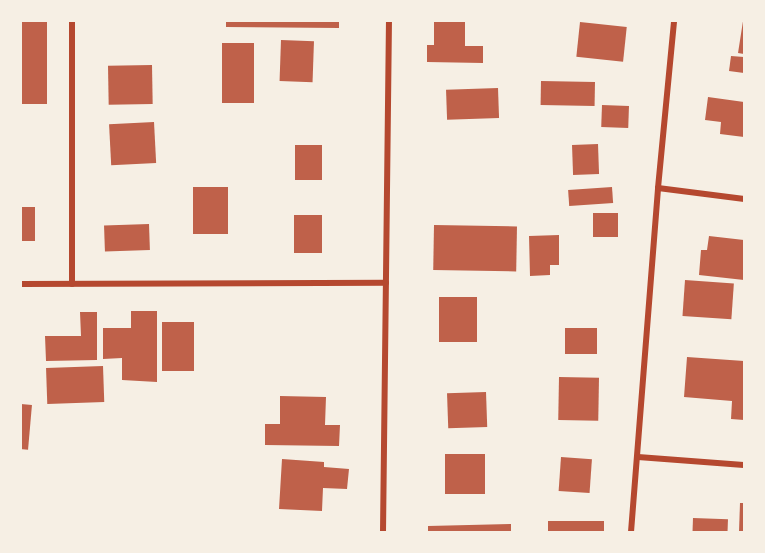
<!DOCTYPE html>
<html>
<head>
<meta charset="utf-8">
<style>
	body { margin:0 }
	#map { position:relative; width:765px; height:553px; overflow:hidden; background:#f6efe4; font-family:Commissioner,sans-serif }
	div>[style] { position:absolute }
	.building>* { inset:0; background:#bf614a; transform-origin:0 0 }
	.minor>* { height:6px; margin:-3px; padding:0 3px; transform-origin:3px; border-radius:3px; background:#b5482f }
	span { translate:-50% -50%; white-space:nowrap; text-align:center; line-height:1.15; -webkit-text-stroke:6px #f6efe4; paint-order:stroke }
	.frame { position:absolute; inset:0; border:22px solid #f6efe4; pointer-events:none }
</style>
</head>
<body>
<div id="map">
	<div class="building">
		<i style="left:21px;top:21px;width:26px;height:83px"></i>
		<i style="clip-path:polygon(226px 21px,339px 21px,339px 28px,226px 27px)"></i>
		<i style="clip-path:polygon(434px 21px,465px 21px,465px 46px,483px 46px,483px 63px,427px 62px,427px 45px,434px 45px)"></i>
		<i style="clip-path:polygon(743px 21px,744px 21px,744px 54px,738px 53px)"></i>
		<i style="left:580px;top:22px;width:47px;height:35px;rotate:6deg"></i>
		<i style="left:281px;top:40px;width:33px;height:41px;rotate:2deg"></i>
		<i style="left:222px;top:43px;width:32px;height:60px"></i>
		<i style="clip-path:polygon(731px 56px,744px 57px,744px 73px,729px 71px)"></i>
		<i style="left:152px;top:65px;width:39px;height:44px;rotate:89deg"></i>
		<i style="left:541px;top:81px;width:54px;height:24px;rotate:1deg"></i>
		<i style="left:498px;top:88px;width:30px;height:52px;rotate:88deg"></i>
		<i style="clip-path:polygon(708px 97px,744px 102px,744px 137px,720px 134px,721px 122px,705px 120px)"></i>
		<i style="left:602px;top:105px;width:27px;height:22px;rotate:2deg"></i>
		<i style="left:154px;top:122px;width:41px;height:45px;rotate:87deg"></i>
		<i style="left:598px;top:144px;width:30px;height:26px;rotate:88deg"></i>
		<i style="left:322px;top:145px;width:35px;height:27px;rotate:90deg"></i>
		<i style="left:193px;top:187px;width:35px;height:47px"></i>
		<i style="left:612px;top:187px;width:16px;height:44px;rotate:86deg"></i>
		<i style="left:21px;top:207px;width:14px;height:34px"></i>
		<i style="left:593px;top:213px;width:25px;height:24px"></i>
		<i style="left:294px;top:215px;width:28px;height:38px"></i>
		<i style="left:149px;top:224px;width:26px;height:45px;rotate:88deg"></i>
		<i style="left:434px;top:225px;width:83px;height:45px;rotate:1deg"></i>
		<i style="clip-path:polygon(559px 235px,559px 265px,550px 265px,550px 275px,530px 276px,529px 236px)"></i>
		<i style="clip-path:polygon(709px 236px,744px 240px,744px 280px,699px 275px,701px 250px,707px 250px)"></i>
		<i style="left:685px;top:280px;width:49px;height:36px;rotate:4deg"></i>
		<i style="left:439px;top:297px;width:38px;height:45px"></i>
		<i style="clip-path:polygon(131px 311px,157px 311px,157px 382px,122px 380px,122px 358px,103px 359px,103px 328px,131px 328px)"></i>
		<i style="clip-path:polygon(80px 312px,97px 312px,97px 360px,46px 361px,45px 336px,81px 336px)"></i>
		<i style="left:162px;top:322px;width:32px;height:49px"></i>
		<i style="left:565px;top:328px;width:32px;height:26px"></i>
		<i style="clip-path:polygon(687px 357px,744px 361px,744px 420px,731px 419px,732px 401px,684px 397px)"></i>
		<i style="left:103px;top:366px;width:36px;height:57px;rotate:88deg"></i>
		<i style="left:559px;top:377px;width:40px;height:43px;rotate:1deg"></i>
		<i style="left:486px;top:392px;width:35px;height:39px;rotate:88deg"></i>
		<i style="clip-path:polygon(280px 396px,326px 397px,325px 425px,340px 425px,339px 446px,265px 445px,265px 424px,280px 424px)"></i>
		<i style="left:21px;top:404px;width:11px;height:45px;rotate:5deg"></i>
		<i style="left:445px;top:454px;width:40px;height:40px"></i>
		<i style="left:561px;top:457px;width:31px;height:34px;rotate:4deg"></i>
		<i style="clip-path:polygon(282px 459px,324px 462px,324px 467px,349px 469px,347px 489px,323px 488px,322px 511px,279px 509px)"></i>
		<i style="clip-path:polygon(740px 503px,744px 503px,744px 532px,739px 532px)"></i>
		<i style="left:693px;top:518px;width:35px;height:14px;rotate:2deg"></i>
		<i style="left:604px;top:521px;width:11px;height:56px;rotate:90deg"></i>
		<i style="clip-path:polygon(511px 524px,511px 532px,428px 532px,428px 526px)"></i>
	</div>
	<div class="minor">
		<i style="left:658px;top:188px;width:87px;rotate:7.3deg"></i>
		<i style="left:21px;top:284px;width:365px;rotate:-0.2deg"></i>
		<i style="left:72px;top:284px;width:263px;rotate:-90deg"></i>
		<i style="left:638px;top:457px;width:106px;rotate:4.3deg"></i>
		<i style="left:383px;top:532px;width:511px;rotate:-89.33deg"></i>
		<i style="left:631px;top:532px;width:345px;rotate:-85.5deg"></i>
		<i style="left:658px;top:188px;width:168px;rotate:-84.5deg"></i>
	</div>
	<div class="frame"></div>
</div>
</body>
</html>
